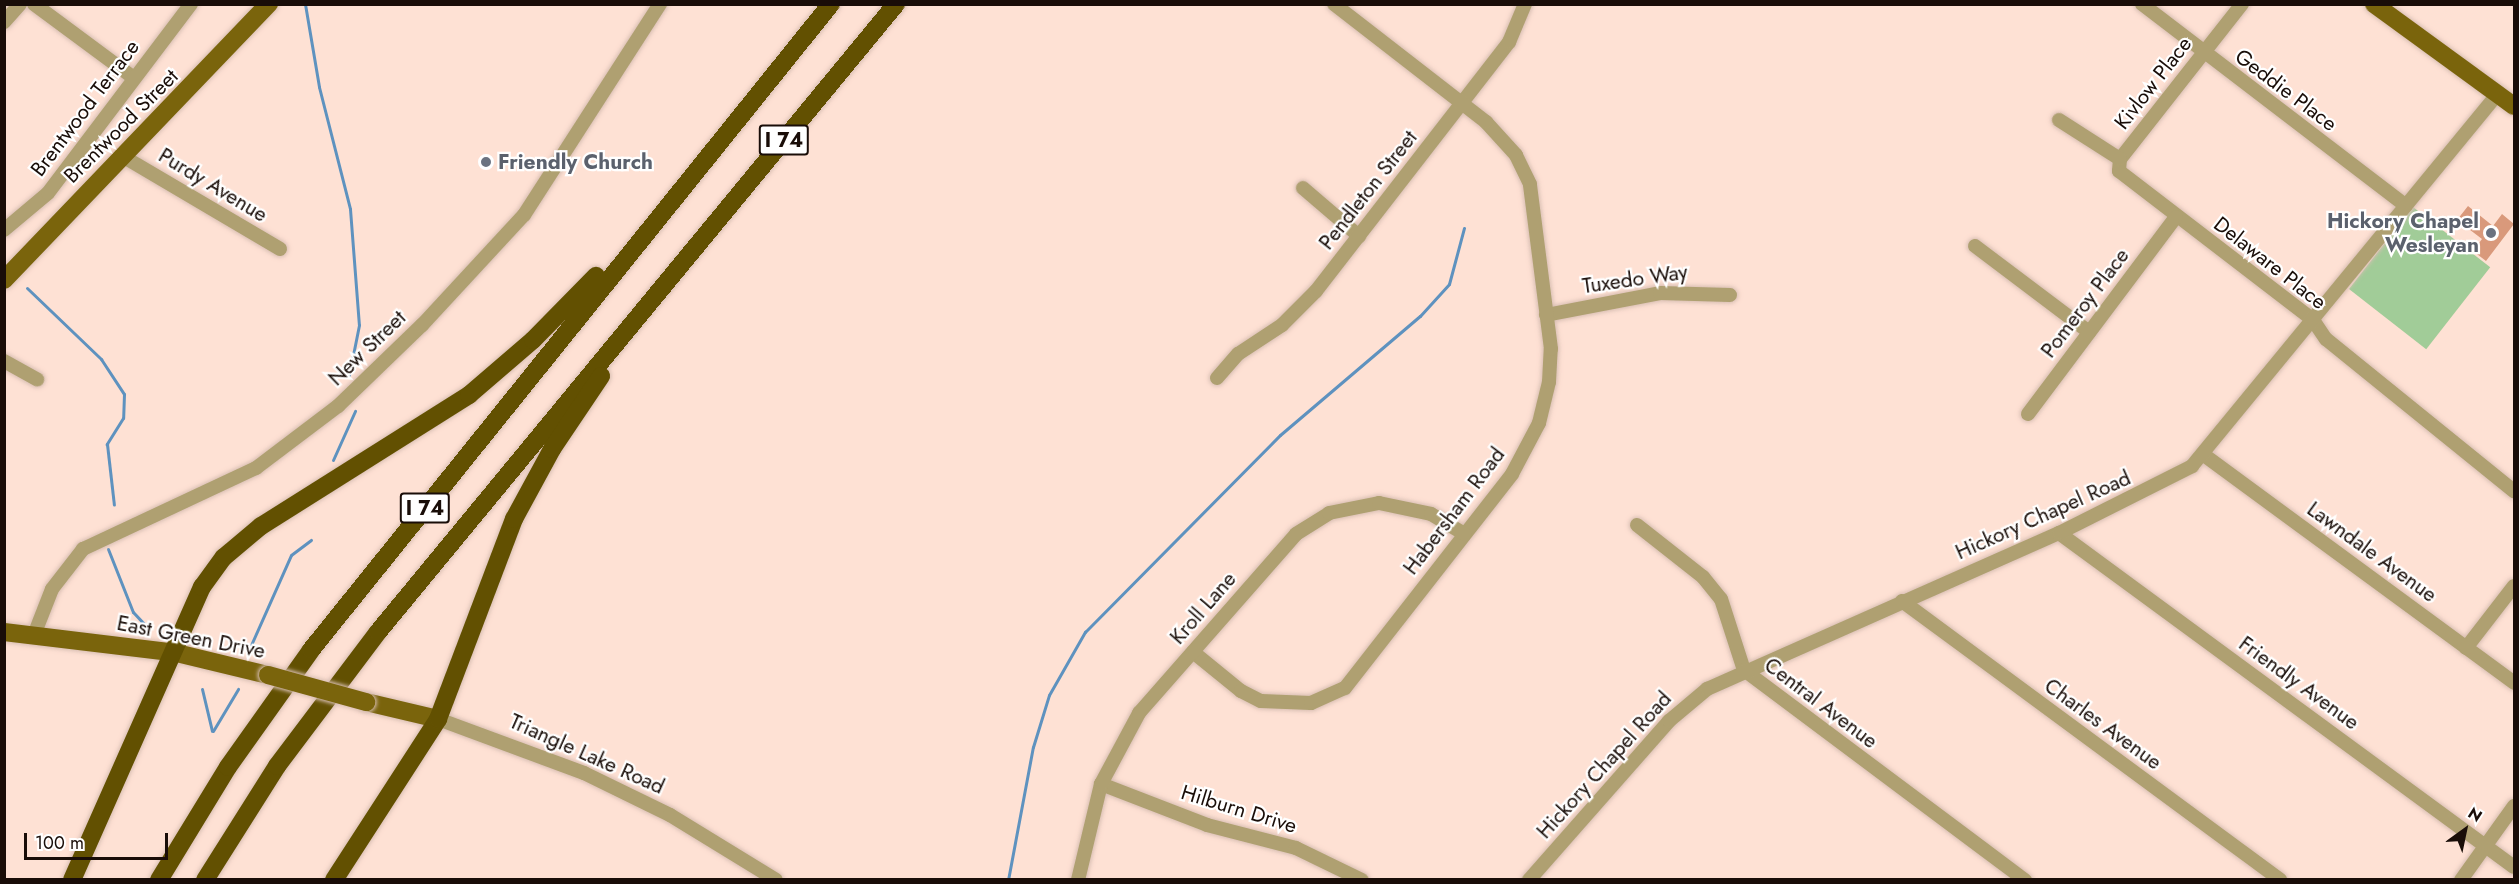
<!DOCTYPE html>
<html>
<head>
<meta charset="utf-8">
<style>
	body { margin:0 }
	#map { position:relative; width:2519px; height:884px; overflow:hidden; background:#fee1d4; font-family:Jost,sans-serif }
	div>[style] { position:absolute }
	.green>* { inset:0; background:#a1cc98; transform-origin:0 0 }
	.stream>* { height:3px; margin:-1.5px; padding:0 1.5px; transform-origin:1.5px; border-radius:1.5px; background:#5e92bf }
	.building>* { inset:0; background:#d9997b }
	.roads { filter:drop-shadow(0 0 2px #d9bfb3) drop-shadow(0 0 2px #d9bfb3) }
	.minor>* { height:14px; margin:-7px; padding:0 7px; transform-origin:7px; border-radius:7px; background:#afa071 }
	.major>* { height:18px; margin:-9px; padding:0 9px; transform-origin:9px; border-radius:9px; background:#7a640c }
	.highway>* { height:18px; margin:-9px; padding:0 9px; transform-origin:9px; border-radius:9px; background:#625001 }
	.bridges { filter:drop-shadow(0 0 2px #d9bfb3) drop-shadow(0 0 2px #d9bfb3) }
	.major-bridge>* { height:18px; margin:-9px; padding:0 9px; transform-origin:9px; border-radius:9px; background:#7a640c }
	.dots>* { width:16px; height:16px; translate:-50% -50%; box-sizing:border-box; border:3px solid #fff; border-radius:50% }
	span { translate:-50% -50%; white-space:nowrap; text-align:center; line-height:1.15; -webkit-text-stroke:4.5px #fff; paint-order:stroke }
	.shield-label span { padding:2px 4px; background:#fff; border:2px solid; border-radius:4px; -webkit-text-stroke-width:0 }
	.shield-label { font-size:20px; color:#190d08; font-weight:700 }
	.street-label { font-size:21px; color:#190d08 }
	.worship-label { font-size:21px; color:#5b616d; font-weight:700 }
	.left { translate:0 -50%; text-align:left }
	.right { translate:-100% -50%; text-align:right }
	.frame { position:absolute; inset:0; border:6px solid #190d08; pointer-events:none }
	.north { position:absolute; left:2435px; top:800px; width:60px; height:60px; -webkit-text-stroke:4px #fff; paint-order:stroke; rotate:33deg; font-size:16px; font-weight:700; line-height:24px; text-align:center; color:#190d08 }
	.north::after { content:''; display:block; margin:auto; width:21px; height:27px; background:#190d08; clip-path:polygon(50% 0,100% 100%,50% 72%,0 100%) }
	.scale { position:absolute; left:24px; top:833px; width:144px; height:27px; box-sizing:border-box; border:3px solid #190d08; border-top:0; padding-left:8px; font-size:18px; line-height:21px; white-space:nowrap; color:#190d08; -webkit-text-stroke:4px #fff; paint-order:stroke }
</style>
</head>
<body>
<div id="map">
	<div class="green">
		<i style="left:2413px;top:207px;width:98px;height:104px;rotate:38deg"></i>
	</div>
	<div class="stream">
		<i style="left:305px;top:4px;width:84px;rotate:80.4deg"></i>
		<i style="left:319px;top:87px;width:126px;rotate:75.7deg"></i>
		<i style="left:350px;top:209px;width:116px;rotate:85.6deg"></i>
		<i style="left:359px;top:325px;width:51px;rotate:101.3deg"></i>
		<i style="left:27px;top:288px;width:103px;rotate:43.8deg"></i>
		<i style="left:101px;top:359px;width:42px;rotate:56.7deg"></i>
		<i style="left:124px;top:394px;width:24px;rotate:92deg"></i>
		<i style="left:123px;top:418px;width:31px;rotate:122deg"></i>
		<i style="left:107px;top:444px;width:61px;rotate:83.5deg"></i>
		<i style="left:333px;top:460px;width:54px;rotate:-65.8deg"></i>
		<i style="left:108px;top:549px;width:68px;rotate:68.4deg"></i>
		<i style="left:133px;top:612px;width:21px;rotate:47deg"></i>
		<i style="left:251px;top:645px;width:98px;rotate:-66deg"></i>
		<i style="left:291px;top:555px;width:25px;rotate:-37deg"></i>
		<i style="left:202px;top:689px;width:43px;rotate:76.6deg"></i>
		<i style="left:213px;top:731px;width:49px;rotate:-59.2deg"></i>
		<i style="left:1008px;top:880px;width:135px;rotate:-79.4deg"></i>
		<i style="left:1033px;top:747px;width:54px;rotate:-72.9deg"></i>
		<i style="left:1049px;top:695px;width:73px;rotate:-60.3deg"></i>
		<i style="left:1085px;top:632px;width:277px;rotate:-45.3deg"></i>
		<i style="left:1280px;top:435px;width:184px;rotate:-40.4deg"></i>
		<i style="left:1420px;top:316px;width:43px;rotate:-47.8deg"></i>
		<i style="left:1449px;top:284px;width:58px;rotate:-75deg"></i>
	</div>
	<div class="building">
		<i style="clip-path:polygon(2468px 206px,2493px 226px,2502px 214px,2514px 224px,2486px 261px,2473px 251px,2482px 239px,2457px 220px)"></i>
	</div>
	<div class="roads">
		<div class="minor">
			<i style="left:34px;top:4px;width:124px;rotate:36.5deg"></i>
			<i style="left:2142px;top:4px;width:332px;rotate:37.4deg"></i>
			<i style="left:2242px;top:4px;width:197px;rotate:128.2deg"></i>
			<i style="left:2120px;top:159px;width:12px;rotate:95deg"></i>
			<i style="left:2119px;top:171px;width:245px;rotate:37.5deg"></i>
			<i style="left:2313px;top:320px;width:23px;rotate:56deg"></i>
			<i style="left:2326px;top:339px;width:242px;rotate:39deg"></i>
			<i style="left:4px;top:22px;width:24px;rotate:-48deg"></i>
			<i style="left:2059px;top:120px;width:72px;rotate:32.6deg"></i>
			<i style="left:124px;top:157px;width:181px;rotate:30.5deg"></i>
			<i style="left:1303px;top:188px;width:74px;rotate:40.6deg"></i>
			<i style="left:4px;top:230px;width:57px;rotate:-40.1deg"></i>
			<i style="left:48px;top:193px;width:237px;rotate:-52.9deg"></i>
			<i style="left:1975px;top:246px;width:143px;rotate:37deg"></i>
			<i style="left:1546px;top:315px;width:116px;rotate:-10.9deg"></i>
			<i style="left:1660px;top:293px;width:70px;rotate:1.6deg"></i>
			<i style="left:4px;top:361px;width:38px;rotate:29deg"></i>
			<i style="left:1217px;top:378px;width:32px;rotate:-49deg"></i>
			<i style="left:1238px;top:354px;width:53px;rotate:-33.4deg"></i>
			<i style="left:1282px;top:325px;width:48px;rotate:-45deg"></i>
			<i style="left:1316px;top:291px;width:315px;rotate:-52.2deg"></i>
			<i style="left:1509px;top:42px;width:41px;rotate:-67.2deg"></i>
			<i style="left:2028px;top:414px;width:246px;rotate:-53.1deg"></i>
			<i style="left:2204px;top:455px;width:385px;rotate:36.3deg"></i>
			<i style="left:1637px;top:525px;width:84px;rotate:38.2deg"></i>
			<i style="left:1703px;top:577px;width:28px;rotate:51deg"></i>
			<i style="left:1721px;top:599px;width:75px;rotate:72.1deg"></i>
			<i style="left:1744px;top:670px;width:351px;rotate:36.8deg"></i>
			<i style="left:2059px;top:533px;width:564px;rotate:36.28deg"></i>
			<i style="left:1902px;top:601px;width:470px;rotate:36.4deg"></i>
			<i style="left:34px;top:635px;width:49px;rotate:-68.6deg"></i>
			<i style="left:52px;top:589px;width:51px;rotate:-52.2deg"></i>
			<i style="left:83px;top:549px;width:191px;rotate:-25.1deg"></i>
			<i style="left:256px;top:468px;width:103px;rotate:-37.1deg"></i>
			<i style="left:338px;top:406px;width:117px;rotate:-44deg"></i>
			<i style="left:422px;top:325px;width:150px;rotate:-47.2deg"></i>
			<i style="left:524px;top:215px;width:251px;rotate:-57.2deg"></i>
			<i style="left:2466px;top:648px;width:78px;rotate:-52.3deg"></i>
			<i style="left:1193px;top:652px;width:62px;rotate:39.1deg"></i>
			<i style="left:1241px;top:691px;width:22px;rotate:27deg"></i>
			<i style="left:1261px;top:701px;width:50px;rotate:2.3deg"></i>
			<i style="left:1311px;top:703px;width:37px;rotate:-24deg"></i>
			<i style="left:1345px;top:688px;width:271px;rotate:-52deg"></i>
			<i style="left:1512px;top:474px;width:58px;rotate:-62.1deg"></i>
			<i style="left:1539px;top:423px;width:42px;rotate:-76.3deg"></i>
			<i style="left:1549px;top:382px;width:33px;rotate:-87deg"></i>
			<i style="left:1551px;top:349px;width:166px;rotate:-97.3deg"></i>
			<i style="left:1530px;top:184px;width:32px;rotate:-116deg"></i>
			<i style="left:1516px;top:155px;width:45px;rotate:-132.3deg"></i>
			<i style="left:1486px;top:122px;width:192px;rotate:-142.2deg"></i>
			<i style="left:438px;top:719px;width:156px;rotate:20.3deg"></i>
			<i style="left:584px;top:773px;width:96px;rotate:26deg"></i>
			<i style="left:670px;top:815px;width:124px;rotate:31.5deg"></i>
			<i style="left:1101px;top:784px;width:114px;rotate:21.1deg"></i>
			<i style="left:1207px;top:825px;width:92px;rotate:14.5deg"></i>
			<i style="left:1296px;top:848px;width:73px;rotate:25.9deg"></i>
			<i style="left:1078px;top:880px;width:99px;rotate:-76.5deg"></i>
			<i style="left:1101px;top:784px;width:81px;rotate:-61.8deg"></i>
			<i style="left:1139px;top:713px;width:238px;rotate:-48.7deg"></i>
			<i style="left:1296px;top:534px;width:39px;rotate:-32deg"></i>
			<i style="left:1329px;top:513px;width:51px;rotate:-11.3deg"></i>
			<i style="left:1379px;top:503px;width:53px;rotate:11.9deg"></i>
			<i style="left:1431px;top:514px;width:39px;rotate:31deg"></i>
			<i style="left:1529px;top:880px;width:212px;rotate:-48.6deg"></i>
			<i style="left:1669px;top:721px;width:50px;rotate:-40.1deg"></i>
			<i style="left:1707px;top:689px;width:385px;rotate:-23.9deg"></i>
			<i style="left:2059px;top:533px;width:149px;rotate:-26.7deg"></i>
			<i style="left:2192px;top:466px;width:482px;rotate:-50.6deg"></i>
			<i style="left:2461px;top:880px;width:91px;rotate:-54.4deg"></i>
		</div>
		<div class="major">
			<i style="left:2374px;top:4px;width:173px;rotate:36.1deg"></i>
			<i style="left:4px;top:280px;width:383px;rotate:-46.2deg"></i>
			<i style="left:4px;top:632px;width:174px;rotate:6.9deg"></i>
			<i style="left:177px;top:653px;width:94px;rotate:13.6deg"></i>
			<i style="left:366px;top:702px;width:74px;rotate:13.3deg"></i>
		</div>
		<div class="highway">
			<i style="left:72px;top:880px;width:321px;rotate:-66.1deg"></i>
			<i style="left:202px;top:587px;width:37px;rotate:-54deg"></i>
			<i style="left:224px;top:557px;width:48px;rotate:-40deg"></i>
			<i style="left:261px;top:526px;width:246px;rotate:-32.2deg"></i>
			<i style="left:469px;top:395px;width:84px;rotate:-40.7deg"></i>
			<i style="left:533px;top:340px;width:90px;rotate:-45.5deg"></i>
			<i style="left:159px;top:880px;width:132px;rotate:-58.6deg"></i>
			<i style="left:228px;top:767px;width:143px;rotate:-54.6deg"></i>
			<i style="left:311px;top:650px;width:829px;rotate:-51.17deg"></i>
			<i style="left:205px;top:880px;width:135px;rotate:-57.7deg"></i>
			<i style="left:277px;top:766px;width:168px;rotate:-53deg"></i>
			<i style="left:378px;top:632px;width:814px;rotate:-50.48deg"></i>
			<i style="left:334px;top:880px;width:192px;rotate:-57.1deg"></i>
			<i style="left:438px;top:719px;width:214px;rotate:-69.2deg"></i>
			<i style="left:514px;top:519px;width:80px;rotate:-61.5deg"></i>
			<i style="left:552px;top:449px;width:88px;rotate:-56.1deg"></i>
		</div>
	</div>
	<div class="bridges">
		<div class="major-bridge">
			<i style="left:268px;top:675px;width:102px;rotate:15.4deg"></i>
		</div>
	</div>
	<div class="dots">
		<i style="left:486px;top:162px;background:#6b7280"></i>
		<i style="left:2491px;top:233px;background:#6b7280"></i>
	</div>
	<div class="shield-label">
		<span style="left:784px;top:140px">I 74</span>
		<span style="left:425px;top:508px">I 74</span>
	</div>
	<div class="street-label">
		<span style="left:2153px;top:83px;rotate:-52deg">Kivlow Place</span>
		<span style="left:2286px;top:90px;rotate:37deg">Geddie Place</span>
		<span style="left:85px;top:108px;rotate:-53deg">Brentwood Terrace</span>
		<span style="left:121px;top:126px;rotate:-45deg">Brentwood Street</span>
		<span style="left:213px;top:185px;rotate:31deg">Purdy Avenue</span>
		<span style="left:1368px;top:190px;rotate:-52deg">Pendleton Street</span>
		<span style="left:2270px;top:263px;rotate:38deg">Delaware Place</span>
		<span style="left:1635px;top:279px;rotate:-8deg">Tuxedo Way</span>
		<span style="left:2085px;top:303px;rotate:-53deg">Pomeroy Place</span>
		<span style="left:367px;top:348px;rotate:-44deg">New Street</span>
		<span style="left:1454px;top:511px;rotate:-53deg">Habersham Road</span>
		<span style="left:2043px;top:515px;rotate:-24deg">Hickory Chapel Road</span>
		<span style="left:2372px;top:552px;rotate:36deg">Lawndale Avenue</span>
		<span style="left:1203px;top:608px;rotate:-49deg">Kroll Lane</span>
		<span style="left:191px;top:637px;rotate:11deg">East Green Drive</span>
		<span style="left:2299px;top:683px;rotate:36deg">Friendly Avenue</span>
		<span style="left:1821px;top:703px;rotate:37deg">Central Avenue</span>
		<span style="left:2103px;top:724px;rotate:36deg">Charles Avenue</span>
		<span style="left:587px;top:754px;rotate:24deg">Triangle Lake Road</span>
		<span style="left:1604px;top:765px;rotate:-48deg">Hickory Chapel Road</span>
		<span style="left:1239px;top:809px;rotate:17deg">Hilburn Drive</span>
	</div>
	<div class="worship-label">
		<span class="left" style="left:498px;top:162px">Friendly Church</span>
		<span class="right" style="left:2479px;top:233px">Hickory Chapel<br>Wesleyan</span>
	</div>
	<div class="frame"></div>
	<div class="north">N</div>
	<div class="scale">100 m</div>
</div>
</body>
</html>
